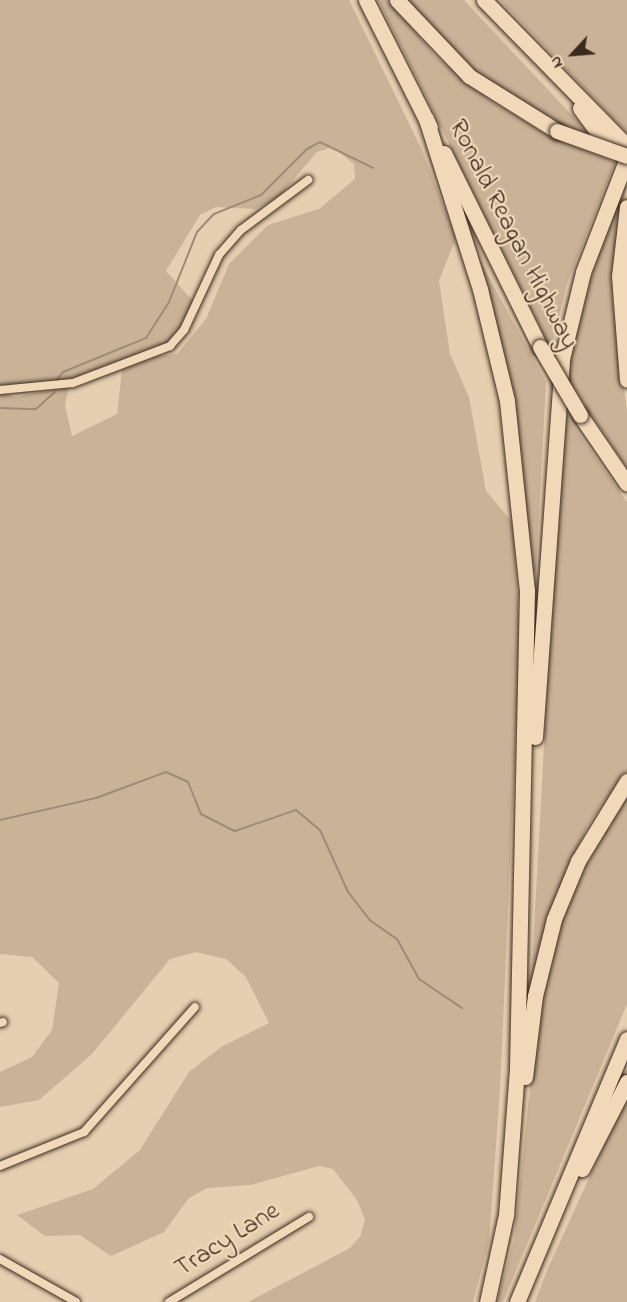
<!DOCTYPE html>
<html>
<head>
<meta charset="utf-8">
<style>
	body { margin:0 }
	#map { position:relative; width:627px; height:1302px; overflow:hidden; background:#e6ceb0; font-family:"Indie Flower",sans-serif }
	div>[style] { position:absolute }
	.green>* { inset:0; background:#cab297 }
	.stream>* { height:2px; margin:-1px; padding:0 1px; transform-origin:1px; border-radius:1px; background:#9f8b74 }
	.roads { filter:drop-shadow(0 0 2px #3b2a1e) drop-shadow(0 0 2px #3b2a1e) }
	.minor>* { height:8px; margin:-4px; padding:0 4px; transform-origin:4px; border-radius:4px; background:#f1d8b9 }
	.motorway>* { height:15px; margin:-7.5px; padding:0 7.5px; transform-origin:7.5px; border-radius:7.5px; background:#f1d8b9 }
	.bridges { filter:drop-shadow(0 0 2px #3b2a1e) drop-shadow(0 0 2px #3b2a1e) }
	.motorway-bridge>* { height:15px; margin:-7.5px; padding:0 7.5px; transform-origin:7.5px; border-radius:7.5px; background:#f1d8b9 }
	span { translate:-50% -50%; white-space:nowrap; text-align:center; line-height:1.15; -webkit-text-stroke:4.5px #f1d8b9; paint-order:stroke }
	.street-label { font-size:26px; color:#3b2a1e }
	.north { position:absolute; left:543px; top:24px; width:60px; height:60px; -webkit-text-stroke:4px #f1d8b9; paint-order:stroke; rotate:244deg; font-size:16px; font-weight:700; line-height:24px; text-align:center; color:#3b2a1e }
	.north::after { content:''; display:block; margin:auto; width:21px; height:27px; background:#3b2a1e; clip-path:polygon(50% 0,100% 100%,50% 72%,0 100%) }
</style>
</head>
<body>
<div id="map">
	<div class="green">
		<i style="clip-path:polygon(0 0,349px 0,422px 150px,456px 238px,439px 281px,450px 354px,469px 397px,486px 491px,513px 523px,520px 639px,500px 1091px,489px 1242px,473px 1302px,248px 1302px,350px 1248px,360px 1237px,365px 1220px,357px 1200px,333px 1169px,319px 1166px,250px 1185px,207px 1188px,189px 1198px,164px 1232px,111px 1256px,80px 1235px,45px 1236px,17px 1215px,93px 1189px,140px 1150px,189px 1072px,221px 1047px,269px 1023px,246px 977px,226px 959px,196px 952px,170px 959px,92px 1054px,39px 1100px,0 1107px,0 1072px,32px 1057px,52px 1030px,59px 983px,32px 957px,0 954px,0 392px,15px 397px,69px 387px,65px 405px,72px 436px,117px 414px,122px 370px,157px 356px,177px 354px,206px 319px,229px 264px,268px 225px,319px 209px,355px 179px,354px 164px,333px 147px,317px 152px,278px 198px,255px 209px,216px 207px,200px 215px,166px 271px,195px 303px,171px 341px,75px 379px,0 386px)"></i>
		<i style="clip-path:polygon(378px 0,389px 0,435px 56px,493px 102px,551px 137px,615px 162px,568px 281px,551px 349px)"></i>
		<i style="clip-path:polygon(402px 0,464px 0,597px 142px,520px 108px,453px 56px)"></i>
		<i style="clip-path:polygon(500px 0,627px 0,627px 132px,610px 115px)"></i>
		<i style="clip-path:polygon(627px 176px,612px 296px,627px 412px,627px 468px,566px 377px,602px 234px)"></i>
		<i style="clip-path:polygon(474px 250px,546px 382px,536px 571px,531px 572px,521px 456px,504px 354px)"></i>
		<i style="clip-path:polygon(562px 410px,627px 502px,627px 771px,589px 823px,566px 872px,531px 986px)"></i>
		<i style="clip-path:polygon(627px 788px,627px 1004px,503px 1302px,497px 1302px,514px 1240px,539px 1001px,555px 931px,586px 854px)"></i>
		<i style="clip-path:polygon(627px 1095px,627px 1302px,535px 1302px,548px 1268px)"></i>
	</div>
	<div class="stream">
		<i style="left:56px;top:381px;width:11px;rotate:-52deg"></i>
		<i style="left:63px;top:372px;width:90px;rotate:-22.3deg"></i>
		<i style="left:146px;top:338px;width:43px;rotate:-57.4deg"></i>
		<i style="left:169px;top:302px;width:75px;rotate:-68.2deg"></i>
		<i style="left:197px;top:232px;width:25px;rotate:-47deg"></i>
		<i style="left:214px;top:214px;width:51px;rotate:-22deg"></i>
		<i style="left:261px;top:195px;width:65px;rotate:-45deg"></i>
		<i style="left:307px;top:149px;width:15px;rotate:-28deg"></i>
		<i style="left:320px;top:142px;width:59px;rotate:26.1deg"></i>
		<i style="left:0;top:408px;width:36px;rotate:2deg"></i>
		<i style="left:36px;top:409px;width:25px;rotate:-42deg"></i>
		<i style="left:0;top:820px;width:98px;rotate:-12.9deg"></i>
		<i style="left:96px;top:798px;width:75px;rotate:-20.4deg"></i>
		<i style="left:166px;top:772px;width:24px;rotate:24deg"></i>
		<i style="left:188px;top:782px;width:35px;rotate:68deg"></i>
		<i style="left:201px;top:814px;width:38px;rotate:27deg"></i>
		<i style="left:235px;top:831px;width:65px;rotate:-19deg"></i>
		<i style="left:296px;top:810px;width:31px;rotate:40deg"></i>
		<i style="left:320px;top:830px;width:68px;rotate:65.7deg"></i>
		<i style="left:348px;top:892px;width:37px;rotate:52deg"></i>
		<i style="left:371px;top:921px;width:32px;rotate:35deg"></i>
		<i style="left:397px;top:939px;width:46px;rotate:61.2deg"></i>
		<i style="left:419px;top:979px;width:52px;rotate:34deg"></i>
	</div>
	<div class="roads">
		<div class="minor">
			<i style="left:0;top:390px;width:73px;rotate:-5.5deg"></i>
			<i style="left:73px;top:383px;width:104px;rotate:-20.9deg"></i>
			<i style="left:170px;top:346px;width:21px;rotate:-49deg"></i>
			<i style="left:184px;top:330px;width:83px;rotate:-65deg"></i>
			<i style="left:219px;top:255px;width:33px;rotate:-49deg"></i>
			<i style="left:241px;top:230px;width:84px;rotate:-36.7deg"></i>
			<i style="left:0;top:1023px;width:3px;rotate:-18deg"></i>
			<i style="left:0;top:1166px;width:91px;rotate:-22deg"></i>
			<i style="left:84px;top:1132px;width:167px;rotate:-48.4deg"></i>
			<i style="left:0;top:1259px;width:87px;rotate:29.5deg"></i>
			<i style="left:169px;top:1302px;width:164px;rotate:-31.3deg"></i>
		</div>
		<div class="motorway">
			<i style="left:366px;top:0;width:142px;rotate:63.3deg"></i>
			<i style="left:397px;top:0;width:105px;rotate:46.5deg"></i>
			<i style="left:469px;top:76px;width:104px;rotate:32deg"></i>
			<i style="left:484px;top:0;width:204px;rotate:45.6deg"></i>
			<i style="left:580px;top:108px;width:44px;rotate:54.2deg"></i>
			<i style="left:426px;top:119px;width:178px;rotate:72.4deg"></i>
			<i style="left:480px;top:289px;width:115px;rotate:76.4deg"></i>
			<i style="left:507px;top:401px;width:190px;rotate:84deg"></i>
			<i style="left:527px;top:590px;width:479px;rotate:91.2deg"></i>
			<i style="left:517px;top:1069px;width:146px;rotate:94.3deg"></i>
			<i style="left:506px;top:1215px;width:89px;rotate:102.3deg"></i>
			<i style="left:444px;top:153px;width:216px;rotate:63.7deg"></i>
			<i style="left:627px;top:207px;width:69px;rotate:96.6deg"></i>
			<i style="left:619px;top:276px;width:104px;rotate:85.6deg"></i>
			<i style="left:580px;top:415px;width:83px;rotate:55.7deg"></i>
			<i style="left:535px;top:737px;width:379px;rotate:-85.9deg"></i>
			<i style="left:562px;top:359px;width:89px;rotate:-76.4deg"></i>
			<i style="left:583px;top:272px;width:122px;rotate:-68.9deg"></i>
			<i style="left:525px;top:1077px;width:82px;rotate:-83deg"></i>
			<i style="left:535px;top:996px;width:79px;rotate:-76.1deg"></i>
			<i style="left:554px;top:919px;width:63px;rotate:-67.5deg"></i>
			<i style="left:578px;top:861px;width:94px;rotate:-58.5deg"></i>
			<i style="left:582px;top:1169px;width:98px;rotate:-62.7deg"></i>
			<i style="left:517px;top:1302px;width:285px;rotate:-67.3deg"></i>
		</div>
	</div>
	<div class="bridges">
		<div class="motorway-bridge">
			<i style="left:557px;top:131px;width:74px;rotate:19.7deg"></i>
			<i style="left:540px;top:347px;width:79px;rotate:59.5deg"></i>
		</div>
	</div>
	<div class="street-label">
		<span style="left:512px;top:235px;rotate:63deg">Ronald Reagan Highway</span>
		<span style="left:228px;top:1241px;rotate:-32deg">Tracy Lane</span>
	</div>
	<div class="north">N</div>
</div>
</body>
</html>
